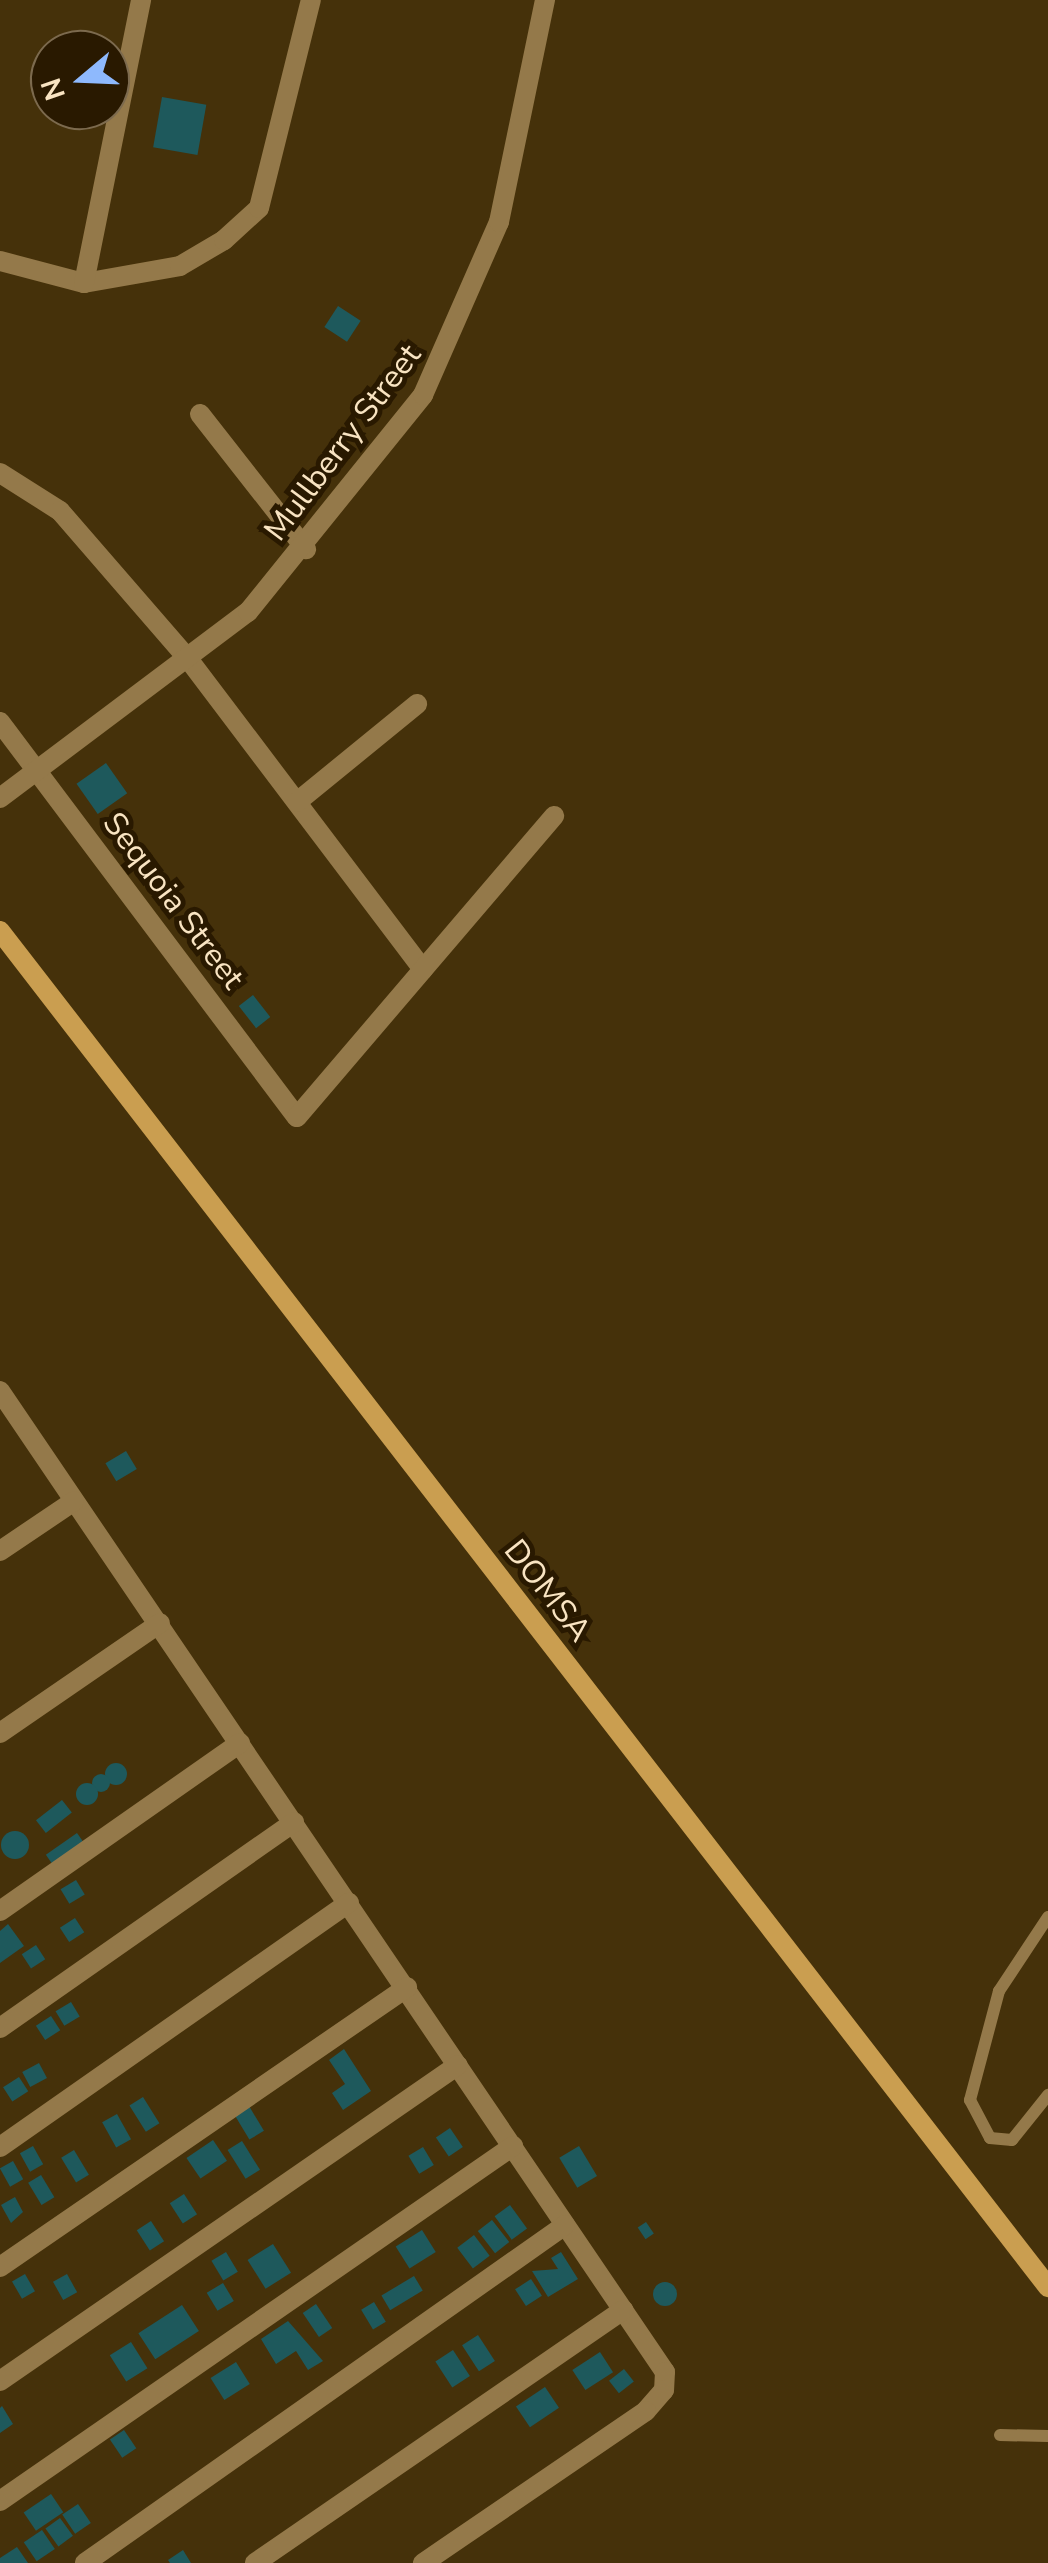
<!DOCTYPE html>
<html>
<head>
<meta charset="utf-8">
<style>
	body { margin:0 }
	#map { position:relative; width:1048px; height:2563px; overflow:hidden; background:#45310a; font-family:"Nunito Sans",sans-serif }
	div>[style] { position:absolute }
	.building>* { inset:0; background:#1e595c; transform-origin:0 0 }
	.round { border-radius:50% }
	.lane>* { height:12px; margin:-6px; padding:0 6px; transform-origin:6px; border-radius:6px; background:#94794a }
	.street>* { height:20px; margin:-10px; padding:0 10px; transform-origin:10px; border-radius:10px; background:#94794a }
	.secondary>* { height:20px; margin:-10px; padding:0 10px; transform-origin:10px; border-radius:10px; background:#ca9e50 }
	span { translate:-50% -50%; white-space:nowrap; text-align:center; line-height:1.15; -webkit-text-stroke:10px #291900; paint-order:stroke }
	.street-label { font-size:32px; color:#f9e4c2 }
	.north { position:absolute; left:30px; top:30px; width:100px; height:100px; box-sizing:border-box; background:#291900; border:2px solid #7c6a4e; border-radius:50%; rotate:251deg; font-size:28px; font-weight:700; line-height:40px; text-align:center; color:#f9e4c2 }
	.north::after { content:''; display:block; margin:auto; width:35px; height:45px; background:#8eb9fd; clip-path:polygon(50% 0,100% 100%,50% 72%,0 100%) }
</style>
</head>
<body>
<div id="map">
	<div class="building">
		<i style="left:162px;top:97px;width:45px;height:51px;rotate:10deg"></i>
		<i style="left:338px;top:306px;width:27px;height:25px;rotate:33deg"></i>
		<i style="left:106px;top:763px;width:37px;height:36px;rotate:55deg"></i>
		<i style="left:253px;top:995px;width:28px;height:18px;rotate:52deg"></i>
		<i style="left:126px;top:1451px;width:21px;height:24px;rotate:59deg"></i>
		<i class="round" style="left:105px;top:1763px;width:22px;height:22px"></i>
		<i class="round" style="left:92px;top:1774px;width:18px;height:18px"></i>
		<i class="round" style="left:76px;top:1783px;width:22px;height:22px"></i>
		<i style="left:62px;top:1800px;width:16px;height:33px;rotate:52deg"></i>
		<i class="round" style="left:1px;top:1831px;width:28px;height:28px"></i>
		<i style="left:77px;top:1833px;width:16px;height:38px;rotate:55deg"></i>
		<i style="left:76px;top:1880px;width:17px;height:18px;rotate:59deg"></i>
		<i style="left:75px;top:1918px;width:17px;height:18px;rotate:57deg"></i>
		<i style="clip-path:polygon(8px 1924px,24px 1946px,0 1963px,0 1931px)"></i>
		<i style="left:36px;top:1945px;width:17px;height:17px;rotate:57deg"></i>
		<i style="left:71px;top:2002px;width:17px;height:18px;rotate:59deg"></i>
		<i style="left:51px;top:2016px;width:17px;height:18px;rotate:57deg"></i>
		<i style="clip-path:polygon(344px 2049px,371px 2091px,343px 2110px,332px 2093px,345px 2084px,329px 2060px)"></i>
		<i style="left:39px;top:2063px;width:17px;height:19px;rotate:62deg"></i>
		<i style="left:19px;top:2077px;width:17px;height:19px;rotate:57deg"></i>
		<i style="left:143px;top:2097px;width:31px;height:16px;rotate:58deg"></i>
		<i style="left:249px;top:2106px;width:29px;height:17px;rotate:59deg"></i>
		<i style="left:117px;top:2114px;width:29px;height:17px;rotate:61deg"></i>
		<i style="left:450px;top:2128px;width:23px;height:17px;rotate:56deg"></i>
		<i style="left:213px;top:2140px;width:25px;height:32px;rotate:56deg"></i>
		<i style="left:242px;top:2141px;width:34px;height:17px;rotate:58deg"></i>
		<i style="left:33px;top:2146px;width:21px;height:15px;rotate:61deg"></i>
		<i style="left:579px;top:2146px;width:35px;height:23px;rotate:59deg"></i>
		<i style="left:423px;top:2147px;width:21px;height:17px;rotate:59deg"></i>
		<i style="left:74px;top:2150px;width:29px;height:15px;rotate:59deg"></i>
		<i style="left:13px;top:2161px;width:21px;height:15px;rotate:61deg"></i>
		<i style="left:41px;top:2175px;width:26px;height:15px;rotate:59deg"></i>
		<i style="left:184px;top:2194px;width:24px;height:17px;rotate:57deg"></i>
		<i style="clip-path:polygon(15px 2197px,23px 2212px,11px 2223px,1px 2205px)"></i>
		<i style="left:510px;top:2205px;width:29px;height:19px;rotate:54deg"></i>
		<i style="left:492px;top:2220px;width:28px;height:18px;rotate:52deg"></i>
		<i style="left:151px;top:2221px;width:24px;height:17px;rotate:57deg"></i>
		<i style="left:646px;top:2222px;width:14px;height:10px;rotate:56deg"></i>
		<i style="left:422px;top:2230px;width:26px;height:31px;rotate:58deg"></i>
		<i style="left:474px;top:2235px;width:26px;height:21px;rotate:53deg"></i>
		<i style="left:273px;top:2244px;width:34px;height:30px;rotate:58deg"></i>
		<i style="left:226px;top:2252px;width:23px;height:17px;rotate:59deg"></i>
		<i style="clip-path:polygon(561px 2252px,578px 2279px,548px 2297px,532px 2271px,558px 2269px,551px 2258px)"></i>
		<i style="left:25px;top:2274px;width:20px;height:15px;rotate:60deg"></i>
		<i style="left:67px;top:2274px;width:21px;height:16px;rotate:61deg"></i>
		<i style="left:414px;top:2276px;width:17px;height:38px;rotate:59deg"></i>
		<i style="left:531px;top:2279px;width:20px;height:19px;rotate:57deg"></i>
		<i class="round" style="left:653px;top:2282px;width:24px;height:24px"></i>
		<i style="left:223px;top:2283px;width:21px;height:19px;rotate:59deg"></i>
		<i style="left:374px;top:2302px;width:23px;height:15px;rotate:59deg"></i>
		<i style="left:316px;top:2304px;width:29px;height:16px;rotate:56deg"></i>
		<i style="left:182px;top:2305px;width:31px;height:52px;rotate:57deg"></i>
		<i style="clip-path:polygon(288px 2321px,323px 2361px,308px 2370px,296px 2351px,276px 2364px,261px 2339px)"></i>
		<i style="left:478px;top:2335px;width:31px;height:19px;rotate:57deg"></i>
		<i style="left:131px;top:2342px;width:31px;height:25px;rotate:58deg"></i>
		<i style="left:453px;top:2350px;width:31px;height:21px;rotate:57deg"></i>
		<i style="left:600px;top:2352px;width:24px;height:33px;rotate:57deg"></i>
		<i style="left:236px;top:2362px;width:26px;height:30px;rotate:58deg"></i>
		<i style="left:624px;top:2369px;width:16px;height:19px;rotate:52deg"></i>
		<i style="left:545px;top:2387px;width:25px;height:35px;rotate:56deg"></i>
		<i style="clip-path:polygon(2px 2406px,13px 2424px,0 2433px,0 2408px)"></i>
		<i style="left:124px;top:2430px;width:22px;height:17px;rotate:56deg"></i>
		<i style="left:51px;top:2494px;width:22px;height:33px;rotate:56deg"></i>
		<i style="left:78px;top:2504px;width:23px;height:19px;rotate:56deg"></i>
		<i style="left:60px;top:2518px;width:22px;height:18px;rotate:54deg"></i>
		<i style="left:42px;top:2530px;width:23px;height:22px;rotate:56deg"></i>
		<i style="clip-path:polygon(17px 2547px,28px 2563px,0 2563px,0 2558px)"></i>
		<i style="clip-path:polygon(183px 2550px,191px 2563px,170px 2563px,168px 2560px)"></i>
	</div>
	<div class="lane">
		<i style="left:1048px;top:1917px;width:89px;rotate:123.5deg"></i>
		<i style="left:999px;top:1991px;width:113px;rotate:104.9deg"></i>
		<i style="left:970px;top:2100px;width:43px;rotate:62.2deg"></i>
		<i style="left:990px;top:2138px;width:22px;rotate:5deg"></i>
		<i style="left:1012px;top:2140px;width:58px;rotate:-51.3deg"></i>
		<i style="left:1000px;top:2435px;width:48px;rotate:1.2deg"></i>
	</div>
	<div class="street">
		<i style="left:0;top:261px;width:87px;rotate:14.7deg"></i>
		<i style="left:84px;top:283px;width:97px;rotate:-10deg"></i>
		<i style="left:180px;top:266px;width:51px;rotate:-30.6deg"></i>
		<i style="left:224px;top:240px;width:47px;rotate:-42.4deg"></i>
		<i style="left:259px;top:208px;width:214px;rotate:-76deg"></i>
		<i style="left:84px;top:283px;width:289px;rotate:-78.6deg"></i>
		<i style="left:200px;top:414px;width:172px;rotate:51.9deg"></i>
		<i style="left:0;top:473px;width:71px;rotate:32.3deg"></i>
		<i style="left:60px;top:511px;width:197px;rotate:49.1deg"></i>
		<i style="left:189px;top:660px;width:388px;rotate:52.9deg"></i>
		<i style="left:0;top:722px;width:494px;rotate:53.1deg"></i>
		<i style="left:297px;top:1117px;width:396px;rotate:-49.5deg"></i>
		<i style="left:0;top:798px;width:310px;rotate:-36.9deg"></i>
		<i style="left:248px;top:612px;width:279px;rotate:-51.1deg"></i>
		<i style="left:423px;top:395px;width:189px;rotate:-66.3deg"></i>
		<i style="left:499px;top:222px;width:227px;rotate:-78.3deg"></i>
		<i style="left:297px;top:802px;width:155px;rotate:-39.2deg"></i>
		<i style="left:0;top:1391px;width:1185px;rotate:55.87deg"></i>
		<i style="left:665px;top:2372px;width:18px;rotate:93deg"></i>
		<i style="left:664px;top:2390px;width:28px;rotate:131deg"></i>
		<i style="left:646px;top:2411px;width:270px;rotate:145.7deg"></i>
		<i style="left:0;top:1551px;width:89px;rotate:-34deg"></i>
		<i style="left:0;top:1733px;width:194px;rotate:-34.5deg"></i>
		<i style="left:0;top:1911px;width:293px;rotate:-35deg"></i>
		<i style="left:0;top:2028px;width:359px;rotate:-35deg"></i>
		<i style="left:0;top:2147px;width:426px;rotate:-35deg"></i>
		<i style="left:0;top:2267px;width:494px;rotate:-34.5deg"></i>
		<i style="left:0;top:2381px;width:556px;rotate:-34.6deg"></i>
		<i style="left:0;top:2501px;width:624px;rotate:-34.68deg"></i>
		<i style="left:85px;top:2563px;width:587px;rotate:-35.15deg"></i>
		<i style="left:255px;top:2563px;width:447px;rotate:-34.5deg"></i>
	</div>
	<div class="secondary">
		<i style="left:0;top:931px;width:1714px;rotate:52.3deg"></i>
	</div>
	<div class="street-label">
		<span style="left:343px;top:443px;rotate:-53deg">Mullberry Street</span>
		<span style="left:173px;top:901px;rotate:53deg">Sequoia Street</span>
		<span style="left:547px;top:1591px;rotate:52deg">DOMSA</span>
	</div>
	<div class="north">N</div>
</div>
</body>
</html>
